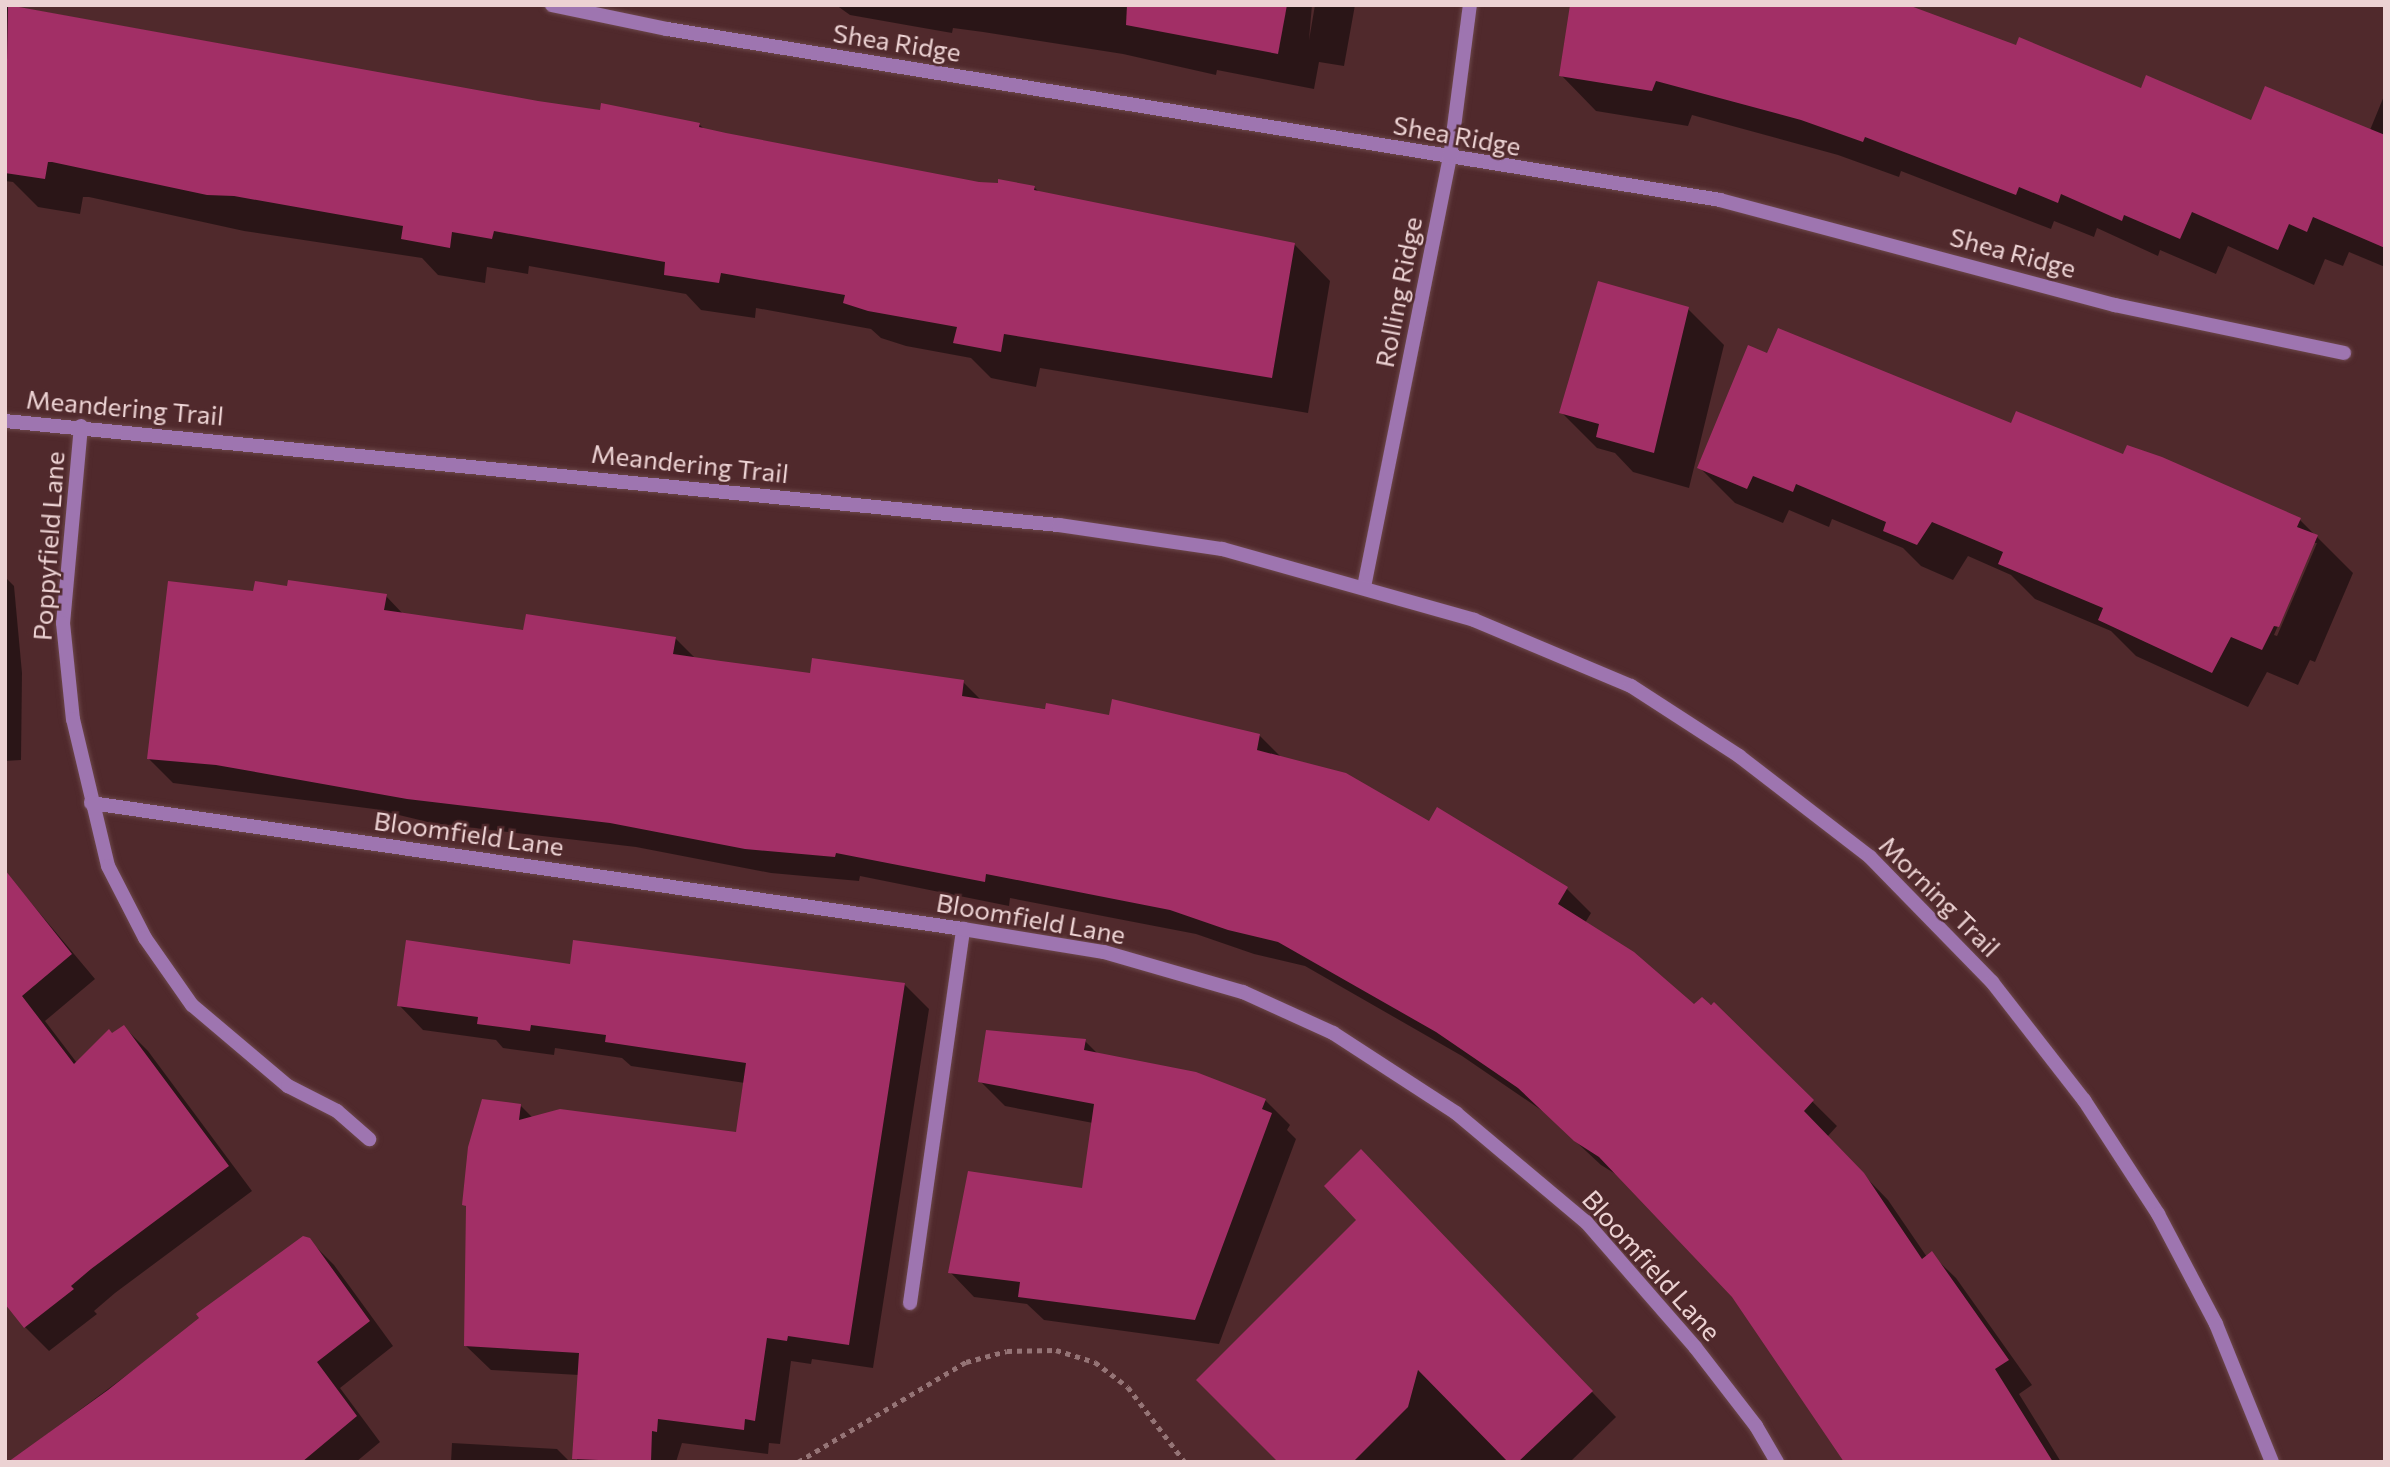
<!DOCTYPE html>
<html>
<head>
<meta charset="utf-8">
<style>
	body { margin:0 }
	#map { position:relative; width:2390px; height:1467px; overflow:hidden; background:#50292c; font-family:Commissioner,sans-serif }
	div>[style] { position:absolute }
	.shadow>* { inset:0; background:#0007 }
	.building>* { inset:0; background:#a22f66 }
	.path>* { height:4.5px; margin-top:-2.25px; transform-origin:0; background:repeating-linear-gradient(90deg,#957476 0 5px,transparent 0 10px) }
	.roads { filter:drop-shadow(0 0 2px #6c474a) drop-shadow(0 0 2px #6c474a) }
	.service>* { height:14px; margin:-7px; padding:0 7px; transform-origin:7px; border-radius:7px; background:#9e75b0 }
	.minor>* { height:14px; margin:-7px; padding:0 7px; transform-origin:7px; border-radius:7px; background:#9e75b0 }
	.tertiary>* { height:14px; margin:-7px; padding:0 7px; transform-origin:7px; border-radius:7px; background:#9e75b0 }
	span { translate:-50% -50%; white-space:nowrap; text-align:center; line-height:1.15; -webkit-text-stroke:5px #50292c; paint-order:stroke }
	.street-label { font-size:26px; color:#ecd2d3 }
	.frame { position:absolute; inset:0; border:7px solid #ecd2d3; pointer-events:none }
</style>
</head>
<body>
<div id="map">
	<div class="shadow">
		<i style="clip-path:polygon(5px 5px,538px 102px,699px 124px,705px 130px,979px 184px,1034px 187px,1039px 192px,1295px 245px,1330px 281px,1308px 413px,1040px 368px,1036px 387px,991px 378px,971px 358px,906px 346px,881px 338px,871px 329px,756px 308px,755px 318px,701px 310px,686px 294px,529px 266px,528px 274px,487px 267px,485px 283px,438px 275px,422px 258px,244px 231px,89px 197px,83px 197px,80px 214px,38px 207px,13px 182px,5px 181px)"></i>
		<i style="clip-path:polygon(836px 5px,1312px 5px,1309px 40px,1315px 5px,1355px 5px,1344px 66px,1319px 62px,1314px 89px,1217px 70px,1216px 75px,1123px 54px,983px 32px,953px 28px,952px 33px,912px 26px,850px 15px)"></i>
		<i style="clip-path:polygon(1561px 75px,2142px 90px,2252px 122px,2370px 130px,2384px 96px,2385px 267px,2349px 252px,2343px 266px,2325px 259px,2314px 285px,2228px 246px,2216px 274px,2160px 250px,2158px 256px,2097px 228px,2094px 237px,2054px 221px,2051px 229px,1901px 171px,1899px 177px,1838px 155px,1692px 115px,1688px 126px,1596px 111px)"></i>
		<i style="clip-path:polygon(1688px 309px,1724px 345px,1689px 488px,1633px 472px,1615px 453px,1597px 448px,1561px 412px)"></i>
		<i style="clip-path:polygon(evenodd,1768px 355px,2124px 456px,2300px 520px,2353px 573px,2315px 662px,2310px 660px,2298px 685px,2267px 672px,2248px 707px,2136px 656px,2111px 631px,2035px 599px,2011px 575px,1968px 556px,1953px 580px,1921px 566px,1903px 548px,1832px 519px,1829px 527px,1789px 510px,1783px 523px,1735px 503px,1699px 467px,1768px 355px,2313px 543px,2317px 543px,2277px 636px,2274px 635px,2313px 543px)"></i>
		<i style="clip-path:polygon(5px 577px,14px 586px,22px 673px,21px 760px,5px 761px)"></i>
		<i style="clip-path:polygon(288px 588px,386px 596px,404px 615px,525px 632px,675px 638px,696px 659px,811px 675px,963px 682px,982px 701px,1259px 735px,1282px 758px,1567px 889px,1591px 913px,1585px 923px,1694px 1007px,1714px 1004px,1837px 1126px,1827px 1137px,1888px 1200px,1927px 1257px,1931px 1254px,1956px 1278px,2032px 1385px,2019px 1394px,2061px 1462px,1846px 1462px,1733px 1296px,1622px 1178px,1601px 1165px,1544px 1112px,1462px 1056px,1305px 966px,1254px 954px,1196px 934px,1010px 898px,1009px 906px,860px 876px,859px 881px,771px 873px,636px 847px,432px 823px,374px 809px,173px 783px,149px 759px,255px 593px)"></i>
		<i style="clip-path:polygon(6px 873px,95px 979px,45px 1021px,77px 1063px,124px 1027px,148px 1051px,252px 1191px,115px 1293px,94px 1311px,97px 1314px,49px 1351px,25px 1327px)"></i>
		<i style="clip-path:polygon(571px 966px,904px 984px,929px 1009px,873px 1368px,812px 1359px,811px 1364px,791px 1361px,780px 1444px,769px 1443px,768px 1454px,682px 1443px,676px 1462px,577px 1462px,579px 1375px,491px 1370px,466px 1346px,468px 1209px,464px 1204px,521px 1106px,533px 1118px,738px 1134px,745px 1083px,631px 1066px,622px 1058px,555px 1048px,554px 1055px,503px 1048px,496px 1040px,423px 1030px,399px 1005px)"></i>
		<i style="clip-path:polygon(1085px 1041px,1098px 1054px,1265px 1100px,1290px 1125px,1287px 1130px,1296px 1139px,1219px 1344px,1044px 1320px,1027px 1304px,974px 1297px,950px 1272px,1084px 1190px,1093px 1123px,1005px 1106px,980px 1081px)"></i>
		<i style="clip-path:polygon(1385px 1176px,1616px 1417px,1570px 1462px,1280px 1462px)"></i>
		<i style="clip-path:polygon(309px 1240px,334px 1265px,393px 1346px,340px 1388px,380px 1442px,356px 1462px,54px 1462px,38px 1441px)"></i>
		<i style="clip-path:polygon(452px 1443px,557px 1449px,570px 1462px,451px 1462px)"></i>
	</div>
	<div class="building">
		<i style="clip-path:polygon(8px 5px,538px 101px,600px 110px,601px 103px,700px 123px,699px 127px,726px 133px,979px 182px,998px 183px,998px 179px,1035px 186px,1034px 190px,1295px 243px,1272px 378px,1004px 334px,1001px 352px,953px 343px,957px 327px,868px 311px,843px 303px,845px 295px,721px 273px,719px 283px,664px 275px,665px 262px,494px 231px,492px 239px,452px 232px,450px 248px,401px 239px,403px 226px,234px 196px,207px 195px,52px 162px,48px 162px,45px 179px,5px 173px)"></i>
		<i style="clip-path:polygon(1127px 5px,1287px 5px,1278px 54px,1126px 25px)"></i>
		<i style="clip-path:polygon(1570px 5px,1908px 5px,2016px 45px,2019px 37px,2141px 88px,2146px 75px,2251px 120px,2265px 86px,2385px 135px,2385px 248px,2313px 217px,2307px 232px,2289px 224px,2278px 250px,2192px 212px,2180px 239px,2124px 215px,2122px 221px,2061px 194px,2058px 203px,2019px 187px,2016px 195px,1865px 137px,1863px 142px,1801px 120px,1656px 81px,1652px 91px,1559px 76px)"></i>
		<i style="clip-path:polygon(1598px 281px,1689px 307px,1654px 453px,1596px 437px,1599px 424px,1559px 413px)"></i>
		<i style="clip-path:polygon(1778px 328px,2011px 423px,2016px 411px,2123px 454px,2127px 445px,2162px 457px,2301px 518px,2297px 527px,2318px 535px,2279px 627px,2274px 626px,2262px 650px,2231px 637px,2212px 673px,2098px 620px,2103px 608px,1998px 564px,2003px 552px,1932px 522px,1917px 545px,1883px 531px,1886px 522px,1796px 484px,1793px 492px,1753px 476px,1747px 489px,1697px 468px,1748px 345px,1767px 353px)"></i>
		<i style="clip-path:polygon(288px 580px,387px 594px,384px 610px,523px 630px,526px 614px,676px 637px,673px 654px,721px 661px,810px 673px,812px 658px,964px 680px,962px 696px,1045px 709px,1046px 703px,1109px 715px,1112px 699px,1260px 734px,1257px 750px,1346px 773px,1429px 821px,1437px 807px,1568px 887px,1558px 904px,1634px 952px,1694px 1004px,1702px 997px,1711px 1005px,1714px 1002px,1814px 1100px,1804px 1111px,1864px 1173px,1922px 1259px,1932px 1251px,2009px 1360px,1995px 1369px,2053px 1462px,1844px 1462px,1732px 1297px,1599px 1157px,1574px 1141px,1518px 1088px,1436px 1032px,1278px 942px,1228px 930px,1170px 910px,986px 874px,985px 882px,836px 853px,835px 857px,745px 849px,610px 823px,407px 799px,216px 765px,147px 759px,168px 581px,253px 591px,255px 581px,287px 586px)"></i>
		<i style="clip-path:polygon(5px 870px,72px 954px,22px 996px,74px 1064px,109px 1029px,112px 1033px,124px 1025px,229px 1166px,91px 1269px,71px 1286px,74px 1289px,24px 1328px,5px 1304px)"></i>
		<i style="clip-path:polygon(406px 940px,570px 964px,573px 940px,905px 983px,849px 1345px,788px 1336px,787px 1341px,767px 1338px,755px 1421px,745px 1419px,744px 1430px,658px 1419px,657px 1432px,652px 1431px,651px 1462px,572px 1459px,579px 1353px,464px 1346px,466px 1206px,462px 1205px,468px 1147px,482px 1099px,521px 1104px,519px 1120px,560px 1109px,736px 1132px,746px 1063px,605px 1042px,606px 1035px,531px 1025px,530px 1031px,477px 1024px,478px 1017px,397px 1006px)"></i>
		<i style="clip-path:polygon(986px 1030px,1086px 1039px,1084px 1050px,1196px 1072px,1266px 1099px,1262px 1109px,1272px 1113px,1195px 1320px,1018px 1297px,1020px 1282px,948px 1273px,968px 1171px,1082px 1188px,1094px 1104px,978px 1082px)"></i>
		<i style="clip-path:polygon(1361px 1149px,1593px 1391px,1518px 1462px,1508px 1462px,1418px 1370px,1408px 1407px,1353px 1462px,1278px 1462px,1196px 1380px,1356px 1220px,1324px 1186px)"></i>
		<i style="clip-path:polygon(303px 1236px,310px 1238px,370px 1321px,317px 1362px,357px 1416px,302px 1462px,8px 1462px,108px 1390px,199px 1318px,196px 1314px)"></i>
	</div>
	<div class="path">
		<i style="left:798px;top:1462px;width:196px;rotate:-30.8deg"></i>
		<i style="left:966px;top:1362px;width:42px;rotate:-15deg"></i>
		<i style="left:1007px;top:1351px;width:49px;rotate:-1.2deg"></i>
		<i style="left:1056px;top:1350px;width:41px;rotate:17.1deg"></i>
		<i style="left:1095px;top:1362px;width:41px;rotate:37.1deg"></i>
		<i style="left:1128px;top:1387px;width:94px;rotate:52.8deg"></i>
	</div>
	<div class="roads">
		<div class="service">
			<i style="left:910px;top:1303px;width:378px;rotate:-81.9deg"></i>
		</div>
		<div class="minor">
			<i style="left:552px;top:5px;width:117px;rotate:11.8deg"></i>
			<i style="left:667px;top:29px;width:1067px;rotate:9.22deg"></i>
			<i style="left:1720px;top:200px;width:409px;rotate:14.9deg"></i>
			<i style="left:2115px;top:305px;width:234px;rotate:11.8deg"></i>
			<i style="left:81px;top:426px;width:198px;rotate:95.2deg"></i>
			<i style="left:63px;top:623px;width:97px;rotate:84.1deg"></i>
			<i style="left:73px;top:719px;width:151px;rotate:76.6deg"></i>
			<i style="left:108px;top:866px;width:81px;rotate:62.8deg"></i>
			<i style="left:145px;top:938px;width:82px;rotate:55deg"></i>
			<i style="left:192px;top:1005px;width:126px;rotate:40.2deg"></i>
			<i style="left:288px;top:1086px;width:55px;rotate:27deg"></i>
			<i style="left:337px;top:1111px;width:43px;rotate:41.2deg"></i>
			<i style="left:1364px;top:587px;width:438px;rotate:-78.7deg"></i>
			<i style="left:1450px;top:158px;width:154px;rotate:-82.6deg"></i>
			<i style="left:91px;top:803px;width:881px;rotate:8.22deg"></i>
			<i style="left:963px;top:929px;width:143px;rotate:9.3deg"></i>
			<i style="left:1104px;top:952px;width:145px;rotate:16.1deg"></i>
			<i style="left:1243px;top:992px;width:99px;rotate:24.5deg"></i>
			<i style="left:1333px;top:1033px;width:147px;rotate:33deg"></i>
			<i style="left:1456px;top:1113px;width:170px;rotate:40deg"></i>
			<i style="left:1586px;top:1222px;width:166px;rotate:48.9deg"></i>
			<i style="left:1695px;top:1347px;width:100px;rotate:52.3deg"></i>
			<i style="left:1756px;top:1426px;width:42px;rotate:59.7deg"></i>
		</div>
		<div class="tertiary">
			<i style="left:5px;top:421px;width:1059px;rotate:5.64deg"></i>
			<i style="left:1059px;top:525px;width:165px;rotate:8.4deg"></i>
			<i style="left:1222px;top:549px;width:262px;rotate:15.7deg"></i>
			<i style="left:1474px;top:620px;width:170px;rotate:22.8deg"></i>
			<i style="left:1631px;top:686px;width:129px;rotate:32.9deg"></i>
			<i style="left:1739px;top:756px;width:165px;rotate:37.6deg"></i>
			<i style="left:1870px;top:857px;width:175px;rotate:45.7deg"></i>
			<i style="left:1992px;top:982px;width:150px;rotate:52.1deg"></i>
			<i style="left:2084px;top:1100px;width:136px;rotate:57deg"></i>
			<i style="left:2158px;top:1214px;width:124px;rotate:62.2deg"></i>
			<i style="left:2216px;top:1324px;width:149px;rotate:67.9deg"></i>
		</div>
	</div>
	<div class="street-label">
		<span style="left:897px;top:42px;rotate:9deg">Shea Ridge</span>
		<span style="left:1457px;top:135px;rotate:10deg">Shea Ridge</span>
		<span style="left:2013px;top:252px;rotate:15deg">Shea Ridge</span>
		<span style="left:1398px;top:292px;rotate:-79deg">Rolling Ridge</span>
		<span style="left:125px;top:407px;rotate:5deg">Meandering Trail</span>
		<span style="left:690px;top:463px;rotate:6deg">Meandering Trail</span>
		<span style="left:48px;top:546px;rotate:-86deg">Poppyfield Lane</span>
		<span style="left:469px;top:833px;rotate:8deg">Bloomfield Lane</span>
		<span style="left:1940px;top:896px;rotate:45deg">Morning Trail</span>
		<span style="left:1031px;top:918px;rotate:10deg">Bloomfield Lane</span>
		<span style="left:1652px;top:1265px;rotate:48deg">Bloomfield Lane</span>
	</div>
	<div class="frame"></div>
</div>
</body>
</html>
